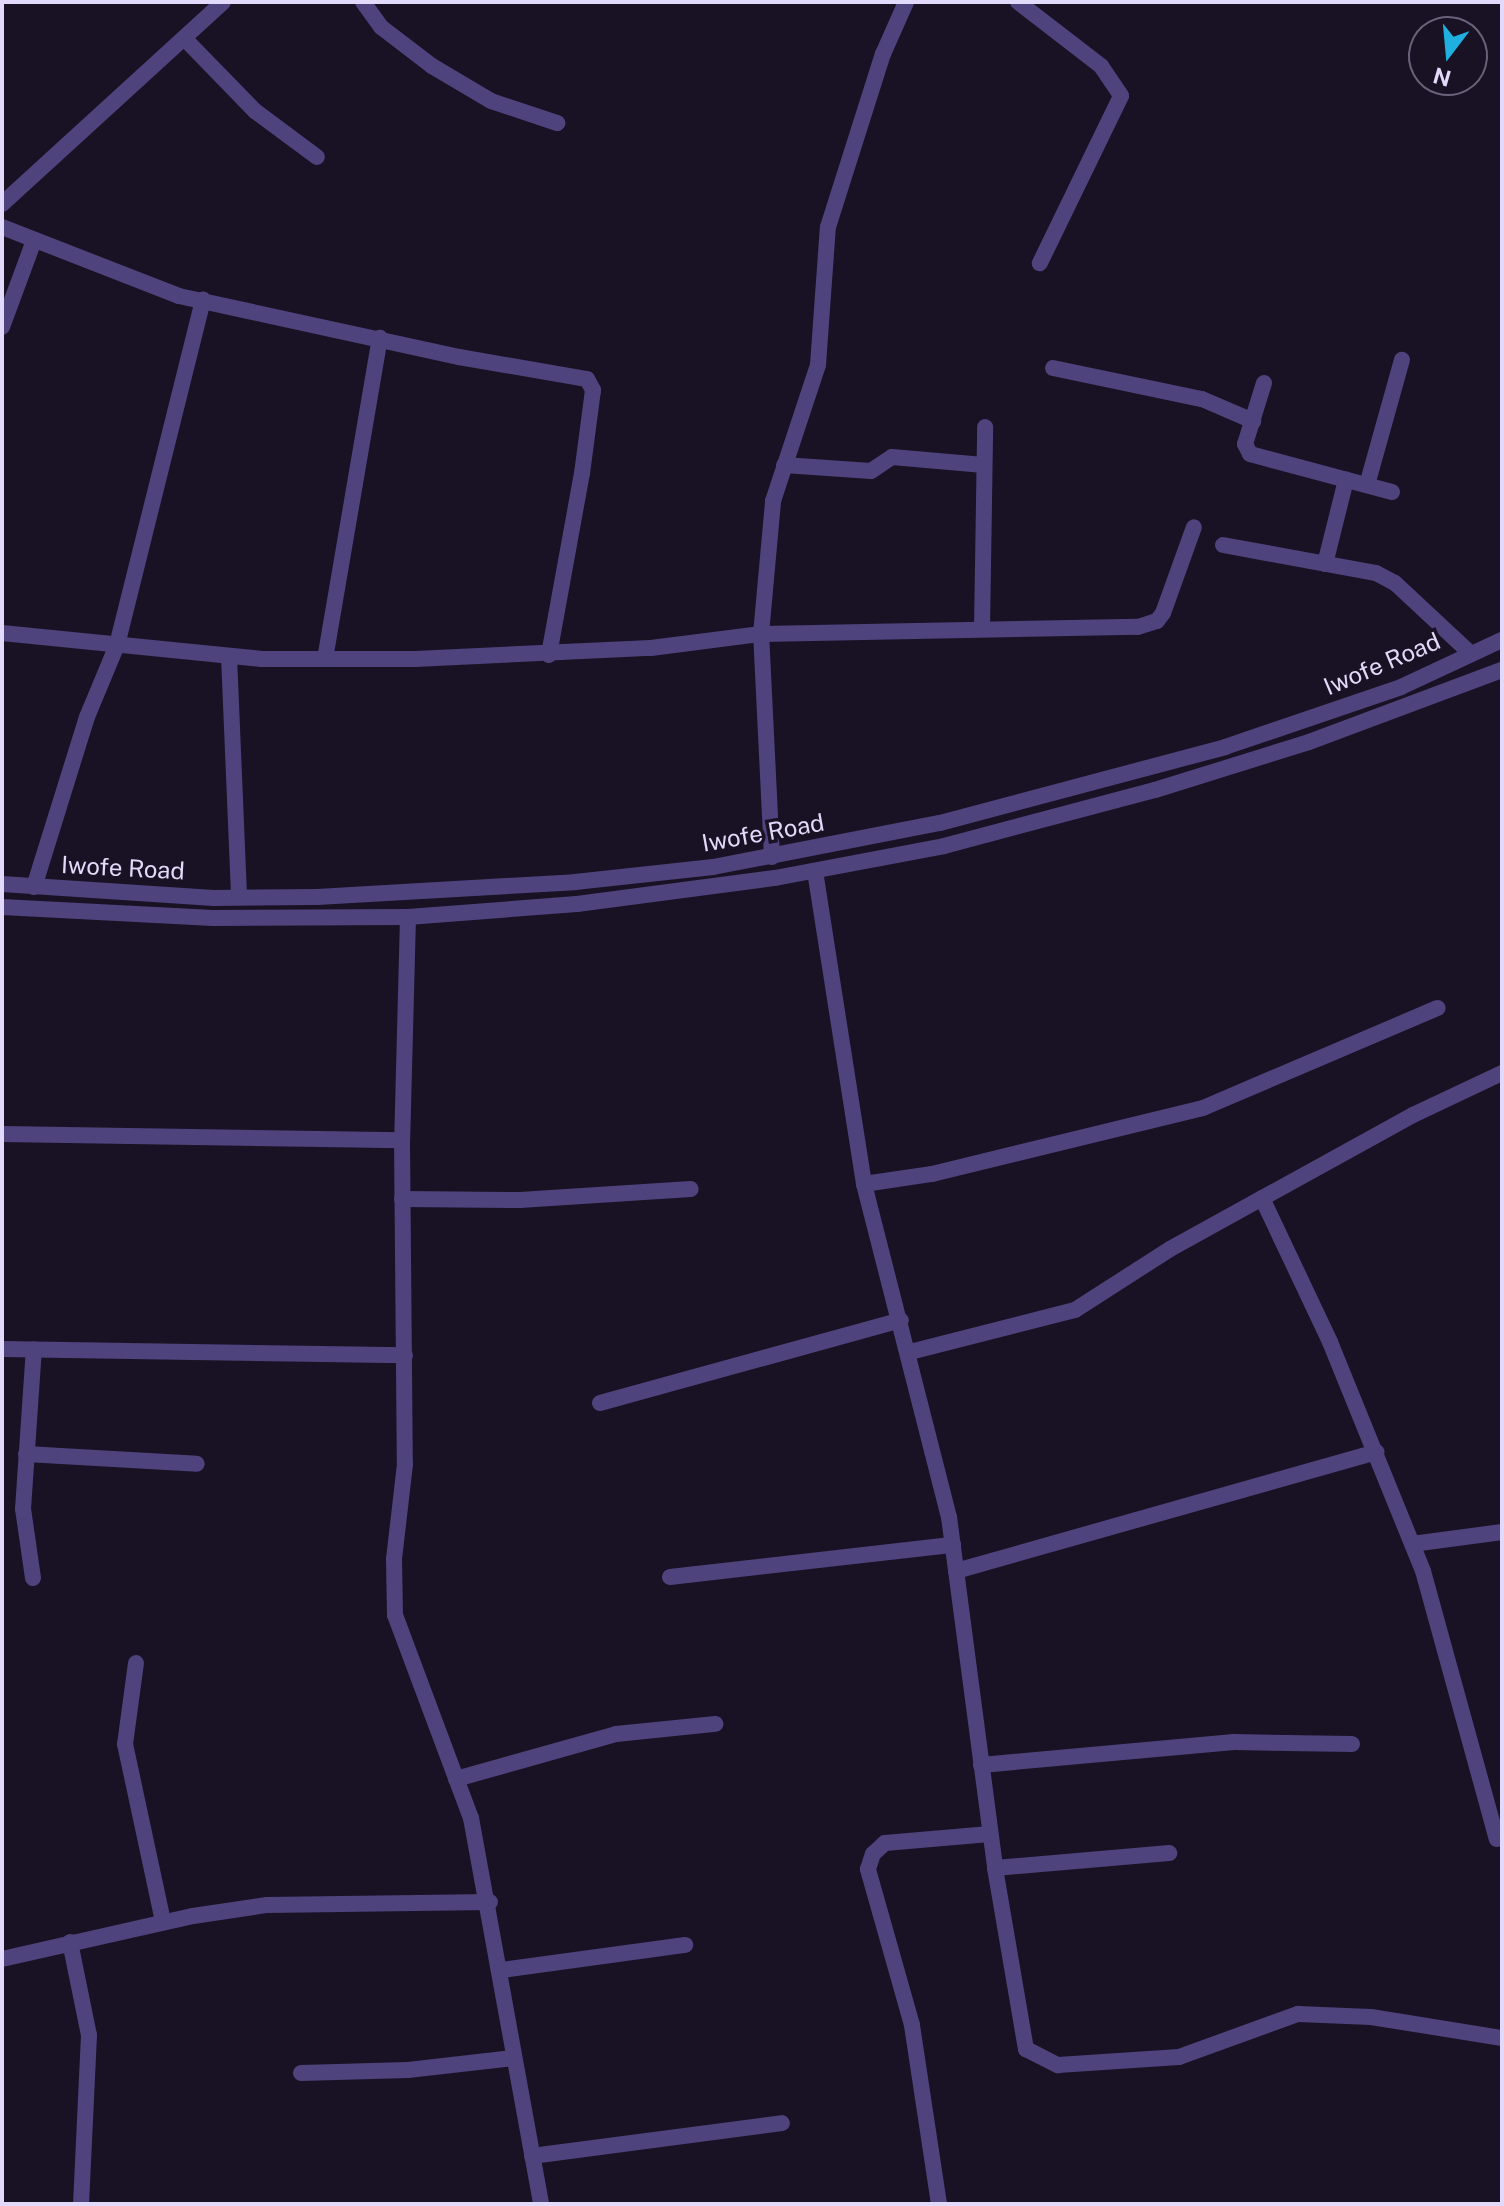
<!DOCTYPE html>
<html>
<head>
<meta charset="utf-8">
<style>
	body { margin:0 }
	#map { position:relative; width:1504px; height:2206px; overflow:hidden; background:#181224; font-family:"Public Sans",sans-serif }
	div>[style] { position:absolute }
	.minor>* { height:16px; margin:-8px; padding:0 8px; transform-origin:8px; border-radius:8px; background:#4e437c }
	.tertiary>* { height:16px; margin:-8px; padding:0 8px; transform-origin:8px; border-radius:8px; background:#4e437c }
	span { translate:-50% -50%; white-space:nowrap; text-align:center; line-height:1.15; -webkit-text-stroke:7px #181224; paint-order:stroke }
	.street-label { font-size:24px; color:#e2dafa }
	.frame { position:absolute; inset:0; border:4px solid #e2dafa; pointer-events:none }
	.north { position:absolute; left:1408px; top:16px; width:80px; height:80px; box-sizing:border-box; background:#181224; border:2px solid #69627a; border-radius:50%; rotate:196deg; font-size:22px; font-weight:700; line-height:32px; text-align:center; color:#e2dafa }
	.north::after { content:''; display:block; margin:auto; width:28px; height:36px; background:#1fb0e0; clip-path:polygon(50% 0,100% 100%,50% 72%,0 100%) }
</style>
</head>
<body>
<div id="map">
	<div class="minor">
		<i style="left:363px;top:2px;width:31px;rotate:54deg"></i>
		<i style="left:381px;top:27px;width:64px;rotate:37.4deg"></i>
		<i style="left:432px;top:66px;width:69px;rotate:30.7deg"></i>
		<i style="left:491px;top:101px;width:70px;rotate:18.4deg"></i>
		<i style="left:1018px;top:2px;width:105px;rotate:37.6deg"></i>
		<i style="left:1101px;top:66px;width:36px;rotate:56deg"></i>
		<i style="left:1121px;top:96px;width:186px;rotate:115.9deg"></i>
		<i style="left:184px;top:38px;width:102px;rotate:45.8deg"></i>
		<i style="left:255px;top:111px;width:77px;rotate:36.6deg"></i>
		<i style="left:2px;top:204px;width:299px;rotate:-42.4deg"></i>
		<i style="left:2px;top:227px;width:190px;rotate:21.3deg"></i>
		<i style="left:179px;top:296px;width:287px;rotate:12.3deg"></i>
		<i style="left:459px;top:357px;width:130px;rotate:9.8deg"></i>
		<i style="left:587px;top:379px;width:13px;rotate:61deg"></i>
		<i style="left:593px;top:390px;width:84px;rotate:97.5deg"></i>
		<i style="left:582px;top:473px;width:185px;rotate:100.3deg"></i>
		<i style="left:2px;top:327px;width:90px;rotate:-69.7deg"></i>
		<i style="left:1053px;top:368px;width:152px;rotate:11.8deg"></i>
		<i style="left:1202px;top:399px;width:56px;rotate:23.3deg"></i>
		<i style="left:1264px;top:383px;width:64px;rotate:107.3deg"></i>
		<i style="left:1245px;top:444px;width:11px;rotate:63deg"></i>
		<i style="left:1250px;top:454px;width:147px;rotate:15deg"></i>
		<i style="left:784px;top:465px;width:87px;rotate:3.9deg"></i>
		<i style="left:871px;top:471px;width:25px;rotate:-34deg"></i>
		<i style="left:892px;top:457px;width:92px;rotate:5deg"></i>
		<i style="left:1367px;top:485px;width:130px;rotate:-74.4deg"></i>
		<i style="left:1223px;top:545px;width:156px;rotate:10.4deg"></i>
		<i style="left:1376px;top:573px;width:21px;rotate:28deg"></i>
		<i style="left:1395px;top:583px;width:103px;rotate:43deg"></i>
		<i style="left:1325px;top:564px;width:87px;rotate:-76deg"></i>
		<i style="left:982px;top:629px;width:202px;rotate:-89.1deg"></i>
		<i style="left:2px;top:633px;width:261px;rotate:5.7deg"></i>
		<i style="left:262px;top:659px;width:153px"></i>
		<i style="left:415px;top:659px;width:236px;rotate:-2.7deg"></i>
		<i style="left:651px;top:648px;width:111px;rotate:-7.3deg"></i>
		<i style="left:761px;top:634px;width:377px;rotate:-1.1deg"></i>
		<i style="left:1138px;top:627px;width:20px;rotate:-18deg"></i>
		<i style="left:1157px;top:621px;width:10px;rotate:-53deg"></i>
		<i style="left:1163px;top:613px;width:91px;rotate:-70.2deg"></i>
		<i style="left:229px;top:656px;width:241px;rotate:87.6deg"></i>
		<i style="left:325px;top:659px;width:326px;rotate:-80.3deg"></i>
		<i style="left:772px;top:857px;width:223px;rotate:-92.8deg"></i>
		<i style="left:761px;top:634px;width:134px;rotate:-84.8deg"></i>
		<i style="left:773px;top:501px;width:143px;rotate:-71.7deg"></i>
		<i style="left:818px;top:365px;width:138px;rotate:-85.9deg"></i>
		<i style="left:828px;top:227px;width:182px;rotate:-72.4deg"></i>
		<i style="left:883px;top:54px;width:57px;rotate:-66.1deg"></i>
		<i style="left:815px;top:871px;width:317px;rotate:81.1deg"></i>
		<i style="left:864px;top:1184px;width:344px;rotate:75.7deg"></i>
		<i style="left:949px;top:1517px;width:354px;rotate:82.5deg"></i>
		<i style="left:995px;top:1868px;width:184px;rotate:80.3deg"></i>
		<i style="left:1026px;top:2049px;width:36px;rotate:27deg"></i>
		<i style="left:1058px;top:2065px;width:121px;rotate:-3.8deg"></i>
		<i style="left:1179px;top:2057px;width:127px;rotate:-19.9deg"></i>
		<i style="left:1298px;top:2014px;width:73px;rotate:2.4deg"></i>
		<i style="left:1371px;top:2017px;width:133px;rotate:9.1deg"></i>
		<i style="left:34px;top:887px;width:178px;rotate:-72.7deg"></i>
		<i style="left:87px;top:717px;width:78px;rotate:-67.4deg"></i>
		<i style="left:117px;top:645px;width:356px;rotate:-76deg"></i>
		<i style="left:408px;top:917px;width:223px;rotate:91.5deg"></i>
		<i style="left:402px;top:1140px;width:324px;rotate:89.5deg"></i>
		<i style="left:405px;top:1464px;width:96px;rotate:96.6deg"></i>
		<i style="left:394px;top:1559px;width:56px;rotate:89deg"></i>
		<i style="left:395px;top:1615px;width:217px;rotate:69.5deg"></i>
		<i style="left:471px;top:1818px;width:392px;rotate:79.7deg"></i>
		<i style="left:2px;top:1134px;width:400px;rotate:0.9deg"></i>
		<i style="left:864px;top:1184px;width:69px;rotate:-8.4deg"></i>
		<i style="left:932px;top:1174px;width:279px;rotate:-13.7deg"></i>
		<i style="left:1203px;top:1108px;width:255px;rotate:-23.1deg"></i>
		<i style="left:1262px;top:1198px;width:159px;rotate:64.7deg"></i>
		<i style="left:1330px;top:1342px;width:247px;rotate:67.9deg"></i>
		<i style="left:1423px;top:1571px;width:278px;rotate:74.6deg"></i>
		<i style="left:402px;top:1199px;width:118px;rotate:0.5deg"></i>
		<i style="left:520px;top:1200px;width:171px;rotate:-3.7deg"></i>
		<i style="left:2px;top:1349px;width:403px;rotate:0.9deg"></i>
		<i style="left:910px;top:1352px;width:170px;rotate:-14.3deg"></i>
		<i style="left:1075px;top:1310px;width:113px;rotate:-32.7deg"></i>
		<i style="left:1170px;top:1249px;width:277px;rotate:-28.9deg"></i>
		<i style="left:1413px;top:1115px;width:98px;rotate:-25.3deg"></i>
		<i style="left:600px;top:1403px;width:312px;rotate:-15.4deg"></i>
		<i style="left:26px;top:1454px;width:171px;rotate:3.3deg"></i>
		<i style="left:1412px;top:1544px;width:91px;rotate:-7.6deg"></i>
		<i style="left:956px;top:1571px;width:437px;rotate:-15.8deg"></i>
		<i style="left:670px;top:1577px;width:285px;rotate:-6.5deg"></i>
		<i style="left:33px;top:1578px;width:70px;rotate:-98.2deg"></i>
		<i style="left:23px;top:1509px;width:160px;rotate:-86.1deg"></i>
		<i style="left:136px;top:1663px;width:82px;rotate:97.7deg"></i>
		<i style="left:125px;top:1744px;width:182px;rotate:77.9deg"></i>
		<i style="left:981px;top:1765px;width:254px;rotate:-5.2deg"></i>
		<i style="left:1234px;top:1742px;width:118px;rotate:1deg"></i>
		<i style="left:456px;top:1779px;width:166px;rotate:-15.7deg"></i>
		<i style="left:616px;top:1734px;width:100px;rotate:-5.8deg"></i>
		<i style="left:995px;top:1868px;width:175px;rotate:-4.9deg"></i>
		<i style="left:70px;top:1942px;width:95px;rotate:78.5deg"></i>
		<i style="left:89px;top:2035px;width:169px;rotate:92.7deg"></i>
		<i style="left:2px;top:1959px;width:196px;rotate:-12.7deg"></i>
		<i style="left:193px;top:1916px;width:75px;rotate:-8.5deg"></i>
		<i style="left:267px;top:1905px;width:223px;rotate:-0.8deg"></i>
		<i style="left:502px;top:1970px;width:185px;rotate:-7.8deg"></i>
		<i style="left:301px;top:2073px;width:107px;rotate:-1.6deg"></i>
		<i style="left:408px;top:2070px;width:106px;rotate:-6.5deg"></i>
		<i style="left:532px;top:2156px;width:252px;rotate:-7.5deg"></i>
		<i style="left:939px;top:2204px;width:181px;rotate:-98.6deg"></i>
		<i style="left:912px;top:2025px;width:162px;rotate:-105.8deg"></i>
		<i style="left:868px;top:1869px;width:16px;rotate:-72deg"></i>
		<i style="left:873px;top:1854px;width:16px;rotate:-43deg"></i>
		<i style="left:885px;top:1843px;width:105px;rotate:-4.9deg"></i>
	</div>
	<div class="tertiary">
		<i style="left:2px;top:884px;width:212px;rotate:3.8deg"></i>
		<i style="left:214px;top:898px;width:103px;rotate:-0.6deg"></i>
		<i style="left:317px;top:897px;width:258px;rotate:-3.3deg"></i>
		<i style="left:575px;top:882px;width:139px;rotate:-6.2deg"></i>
		<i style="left:713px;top:867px;width:231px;rotate:-11deg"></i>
		<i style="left:940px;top:823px;width:295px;rotate:-14.9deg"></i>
		<i style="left:1225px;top:747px;width:186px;rotate:-18.8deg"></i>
		<i style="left:1401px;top:687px;width:111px;rotate:-25deg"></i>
		<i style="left:2px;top:907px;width:211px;rotate:3deg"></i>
		<i style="left:213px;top:918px;width:195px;rotate:-0.3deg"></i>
		<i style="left:408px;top:917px;width:169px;rotate:-4.4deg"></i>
		<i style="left:577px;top:904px;width:200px;rotate:-7.5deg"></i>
		<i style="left:775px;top:878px;width:172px;rotate:-10.7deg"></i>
		<i style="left:944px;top:846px;width:218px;rotate:-14.9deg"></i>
		<i style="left:1155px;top:790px;width:161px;rotate:-17.3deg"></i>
		<i style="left:1309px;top:742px;width:206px;rotate:-20.5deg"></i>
	</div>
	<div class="street-label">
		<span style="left:1382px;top:664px;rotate:-23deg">Iwofe Road</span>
		<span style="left:763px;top:833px;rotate:-10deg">Iwofe Road</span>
		<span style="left:123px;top:868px;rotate:3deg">Iwofe Road</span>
	</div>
	<div class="frame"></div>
	<div class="north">N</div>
</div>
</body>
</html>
